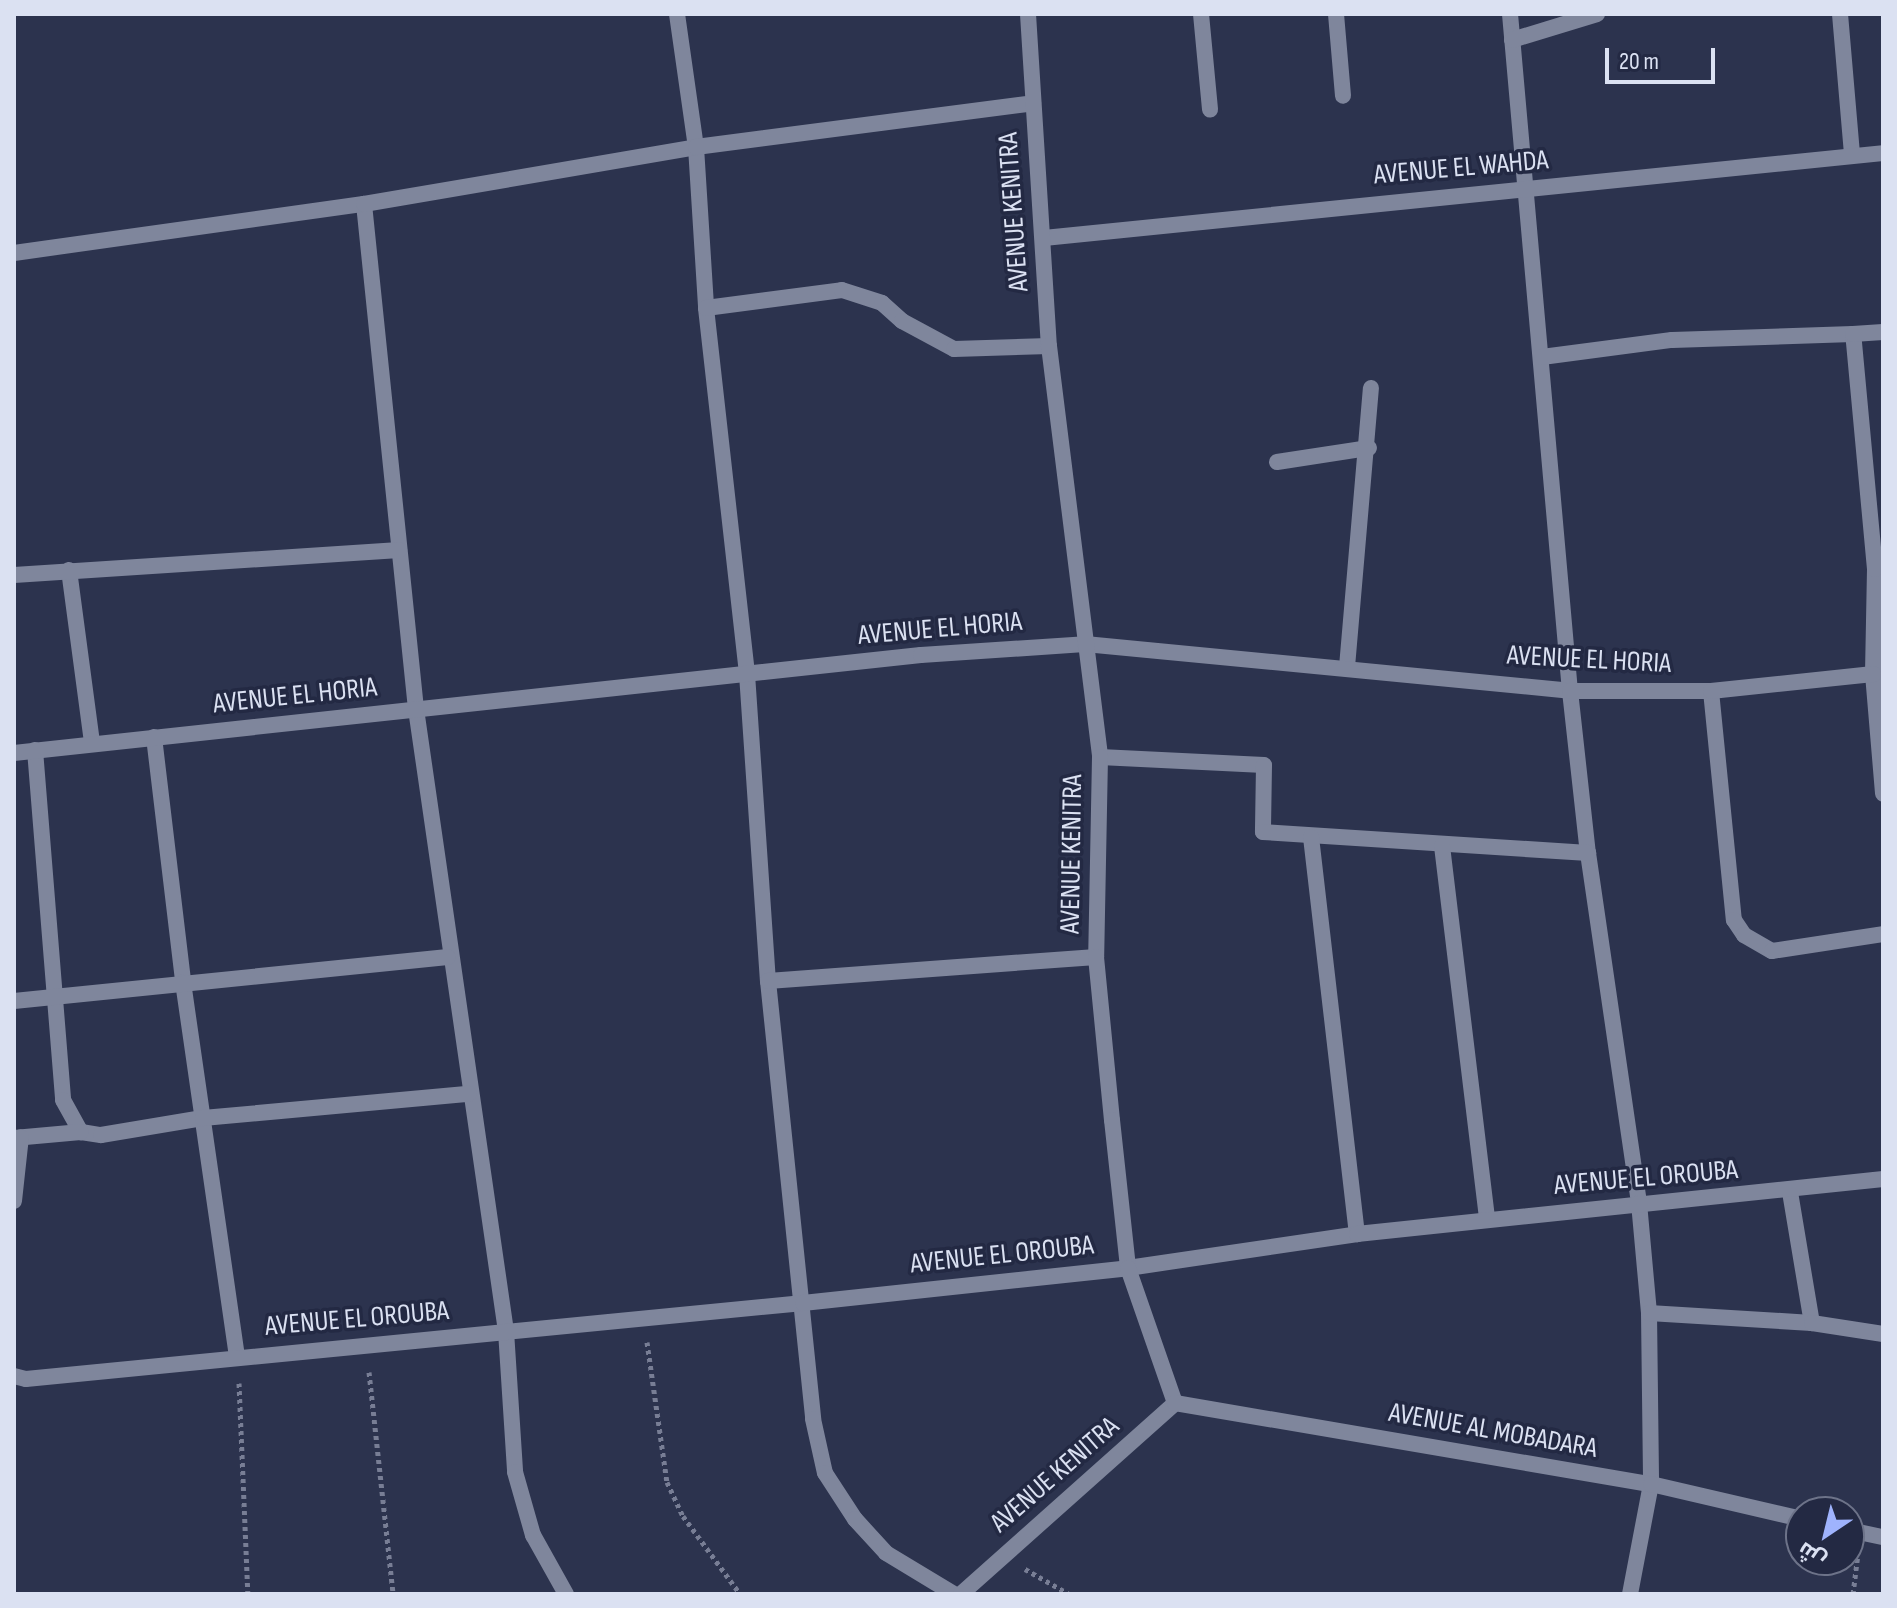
<!DOCTYPE html>
<html>
<head>
<meta charset="utf-8">
<style>
	body { margin:0 }
	#map { position:relative; width:1897px; height:1608px; overflow:hidden; background:#2c334e; font-family:"Sofia Sans Condensed",Cairo,sans-serif }
	div>[style] { position:absolute }
	.path>* { height:5px; margin-top:-2.5px; transform-origin:0; background:repeating-linear-gradient(90deg,#787e95 0 4px,transparent 0 8px) }
	.minor>* { height:16px; margin:-8px; padding:0 8px; transform-origin:8px; border-radius:8px; background:#7f869c }
	.tertiary>* { height:16px; margin:-8px; padding:0 8px; transform-origin:8px; border-radius:8px; background:#7f869c }
	span { translate:-50% -50%; white-space:nowrap; text-align:center; line-height:1.15; -webkit-text-stroke:7px #232943; paint-order:stroke }
	.street-label { font-size:28px; color:#dbe1f2 }
	.frame { position:absolute; inset:0; border:16px solid #dbe1f2; pointer-events:none }
	.north { position:absolute; left:1785px; top:1496px; width:80px; height:80px; box-sizing:border-box; background:#232943; border:2px solid #6d7389; border-radius:50%; rotate:215deg; font-size:22px; font-weight:700; line-height:32px; text-align:center; color:#dbe1f2 }
	.north::after { content:''; display:block; margin:auto; width:28px; height:36px; background:#9fb3fd; clip-path:polygon(50% 0,100% 100%,50% 72%,0 100%) }
	.scale { position:absolute; left:1605px; top:48px; width:110px; height:36px; box-sizing:border-box; border:4px solid #dbe1f2; border-top:0; padding-left:10px; font-size:24px; line-height:28px; white-space:nowrap; color:#dbe1f2; -webkit-text-stroke:6px #232943; paint-order:stroke }
</style>
</head>
<body>
<div id="map">
	<div class="path">
		<i style="left:647px;top:1342px;width:141px;rotate:81.9deg"></i>
		<i style="left:667px;top:1482px;width:38px;rotate:65deg"></i>
		<i style="left:683px;top:1516px;width:97px;rotate:53.8deg"></i>
		<i style="left:369px;top:1372px;width:223px;rotate:83.8deg"></i>
		<i style="left:239px;top:1383px;width:211px;rotate:87.6deg"></i>
		<i style="left:1025px;top:1569px;width:51px;rotate:29.6deg"></i>
		<i style="left:1853px;top:1594px;width:39px;rotate:-83deg"></i>
	</div>
	<div class="minor">
		<i style="left:677px;top:14px;width:134px;rotate:81.9deg"></i>
		<i style="left:696px;top:147px;width:161px;rotate:86.4deg"></i>
		<i style="left:706px;top:308px;width:368px;rotate:83.6deg"></i>
		<i style="left:747px;top:674px;width:308px;rotate:86.1deg"></i>
		<i style="left:768px;top:981px;width:440px;rotate:84.1deg"></i>
		<i style="left:813px;top:1419px;width:55px;rotate:77.5deg"></i>
		<i style="left:825px;top:1473px;width:55px;rotate:56.9deg"></i>
		<i style="left:855px;top:1519px;width:46px;rotate:47.6deg"></i>
		<i style="left:886px;top:1553px;width:79px;rotate:31.1deg"></i>
		<i style="left:1201px;top:14px;width:96px;rotate:84.6deg"></i>
		<i style="left:1336px;top:14px;width:82px;rotate:85.1deg"></i>
		<i style="left:1510px;top:14px;width:680px;rotate:84.94deg"></i>
		<i style="left:1570px;top:691px;width:163px;rotate:83.7deg"></i>
		<i style="left:1588px;top:853px;width:354px;rotate:81.7deg"></i>
		<i style="left:1639px;top:1203px;width:110px;rotate:84.8deg"></i>
		<i style="left:1649px;top:1313px;width:171px;rotate:89.3deg"></i>
		<i style="left:1651px;top:1484px;width:112px;rotate:100.8deg"></i>
		<i style="left:1840px;top:14px;width:142px;rotate:85.1deg"></i>
		<i style="left:1512px;top:40px;width:89px;rotate:-17deg"></i>
		<i style="left:364px;top:204px;width:508px;rotate:84.12deg"></i>
		<i style="left:416px;top:709px;width:628px;rotate:81.77deg"></i>
		<i style="left:506px;top:1331px;width:141px;rotate:86.3deg"></i>
		<i style="left:515px;top:1472px;width:66px;rotate:74.1deg"></i>
		<i style="left:533px;top:1535px;width:68px;rotate:60.8deg"></i>
		<i style="left:1044px;top:238px;width:843px;rotate:-5.78deg"></i>
		<i style="left:14px;top:253px;width:353px;rotate:-8deg"></i>
		<i style="left:364px;top:204px;width:337px;rotate:-9.7deg"></i>
		<i style="left:696px;top:147px;width:340px;rotate:-7.4deg"></i>
		<i style="left:706px;top:308px;width:137px;rotate:-7.5deg"></i>
		<i style="left:842px;top:290px;width:42px;rotate:18deg"></i>
		<i style="left:882px;top:303px;width:27px;rotate:42deg"></i>
		<i style="left:902px;top:321px;width:59px;rotate:28.3deg"></i>
		<i style="left:954px;top:349px;width:95px;rotate:-1.8deg"></i>
		<i style="left:1542px;top:357px;width:131px;rotate:-7.5deg"></i>
		<i style="left:1672px;top:340px;width:181px;rotate:-1.9deg"></i>
		<i style="left:1277px;top:462px;width:93px;rotate:-8.7deg"></i>
		<i style="left:1883px;top:568px;width:8px;rotate:173deg"></i>
		<i style="left:1875px;top:569px;width:105px;rotate:91.1deg"></i>
		<i style="left:1873px;top:674px;width:120px;rotate:85.2deg"></i>
		<i style="left:1875px;top:569px;width:236px;rotate:-95.3deg"></i>
		<i style="left:1853px;top:334px;width:30px;rotate:-4deg"></i>
		<i style="left:69px;top:570px;width:175px;rotate:82.4deg"></i>
		<i style="left:14px;top:575px;width:386px;rotate:-3.7deg"></i>
		<i style="left:1347px;top:667px;width:280px;rotate:-85.1deg"></i>
		<i style="left:1711px;top:691px;width:230px;rotate:84.3deg"></i>
		<i style="left:1734px;top:920px;width:18px;rotate:56deg"></i>
		<i style="left:1744px;top:935px;width:32px;rotate:30deg"></i>
		<i style="left:1772px;top:951px;width:112px;rotate:-8.7deg"></i>
		<i style="left:154px;top:737px;width:247px;rotate:83.2deg"></i>
		<i style="left:183px;top:982px;width:378px;rotate:81.8deg"></i>
		<i style="left:35px;top:750px;width:351px;rotate:85.4deg"></i>
		<i style="left:63px;top:1100px;width:37px;rotate:61deg"></i>
		<i style="left:81px;top:1132px;width:20px;rotate:9deg"></i>
		<i style="left:101px;top:1135px;width:103px;rotate:-9.5deg"></i>
		<i style="left:203px;top:1118px;width:267px;rotate:-5.2deg"></i>
		<i style="left:14px;top:753px;width:912px;rotate:-6.17deg"></i>
		<i style="left:921px;top:655px;width:164px;rotate:-3.8deg"></i>
		<i style="left:1085px;top:644px;width:487px;rotate:5.5deg"></i>
		<i style="left:1570px;top:691px;width:141px"></i>
		<i style="left:1711px;top:691px;width:163px;rotate:-6deg"></i>
		<i style="left:1100px;top:757px;width:164px;rotate:2.8deg"></i>
		<i style="left:1264px;top:765px;width:67px;rotate:90.9deg"></i>
		<i style="left:1263px;top:832px;width:326px;rotate:3.7deg"></i>
		<i style="left:1311px;top:837px;width:400px;rotate:83.4deg"></i>
		<i style="left:1442px;top:846px;width:376px;rotate:83.1deg"></i>
		<i style="left:768px;top:981px;width:329px;rotate:-4.2deg"></i>
		<i style="left:14px;top:1001px;width:436px;rotate:-5.8deg"></i>
		<i style="left:14px;top:1138px;width:67px;rotate:-5.1deg"></i>
		<i style="left:1790px;top:1192px;width:133px;rotate:80.5deg"></i>
		<i style="left:14px;top:1201px;width:64px;rotate:-83.8deg"></i>
		<i style="left:1649px;top:1313px;width:163px;rotate:3.5deg"></i>
		<i style="left:1812px;top:1323px;width:72px;rotate:8.8deg"></i>
		<i style="left:14px;top:1376px;width:12px;rotate:14deg"></i>
		<i style="left:26px;top:1379px;width:781px;rotate:-5.59deg"></i>
		<i style="left:803px;top:1303px;width:327px;rotate:-6.1deg"></i>
		<i style="left:1128px;top:1268px;width:232px;rotate:-8.4deg"></i>
		<i style="left:1357px;top:1234px;width:529px;rotate:-5.97deg"></i>
		<i style="left:961px;top:1594px;width:287px;rotate:-41.7deg"></i>
	</div>
	<div class="tertiary">
		<i style="left:1028px;top:14px;width:333px;rotate:86.4deg"></i>
		<i style="left:1049px;top:346px;width:414px;rotate:82.9deg"></i>
		<i style="left:1100px;top:757px;width:200px;rotate:91.1deg"></i>
		<i style="left:1096px;top:957px;width:164px;rotate:84.4deg"></i>
		<i style="left:1112px;top:1120px;width:149px;rotate:83.8deg"></i>
		<i style="left:1128px;top:1268px;width:143px;rotate:70.8deg"></i>
		<i style="left:1175px;top:1403px;width:483px;rotate:9.7deg"></i>
		<i style="left:1651px;top:1484px;width:154px;rotate:13.1deg"></i>
		<i style="left:1849px;top:1530px;width:35px;rotate:12deg"></i>
	</div>
	<div class="street-label">
		<span style="left:1461px;top:168px;rotate:-5deg">AVENUE EL WAHDA</span>
		<span style="left:1014px;top:212px;rotate:-94deg">AVENUE KENITRA</span>
		<span style="left:940px;top:629px;rotate:-5deg">AVENUE EL HORIA</span>
		<span style="left:1589px;top:660px;rotate:3deg">AVENUE EL HORIA</span>
		<span style="left:295px;top:696px;rotate:-6deg">AVENUE EL HORIA</span>
		<span style="left:1072px;top:854px;rotate:-89deg">AVENUE KENITRA</span>
		<span style="left:1646px;top:1178px;rotate:-5deg">AVENUE EL OROUBA</span>
		<span style="left:1002px;top:1255px;rotate:-6deg">AVENUE EL OROUBA</span>
		<span style="left:357px;top:1319px;rotate:-5deg">AVENUE EL OROUBA</span>
		<span style="left:1493px;top:1431px;rotate:10deg">AVENUE AL MOBADARA</span>
		<span style="left:1055px;top:1475px;rotate:-41deg">AVENUE KENITRA</span>
	</div>
	<div class="frame"></div>
	<div class="north">ش</div>
	<div class="scale">20 m</div>
</div>
</body>
</html>
